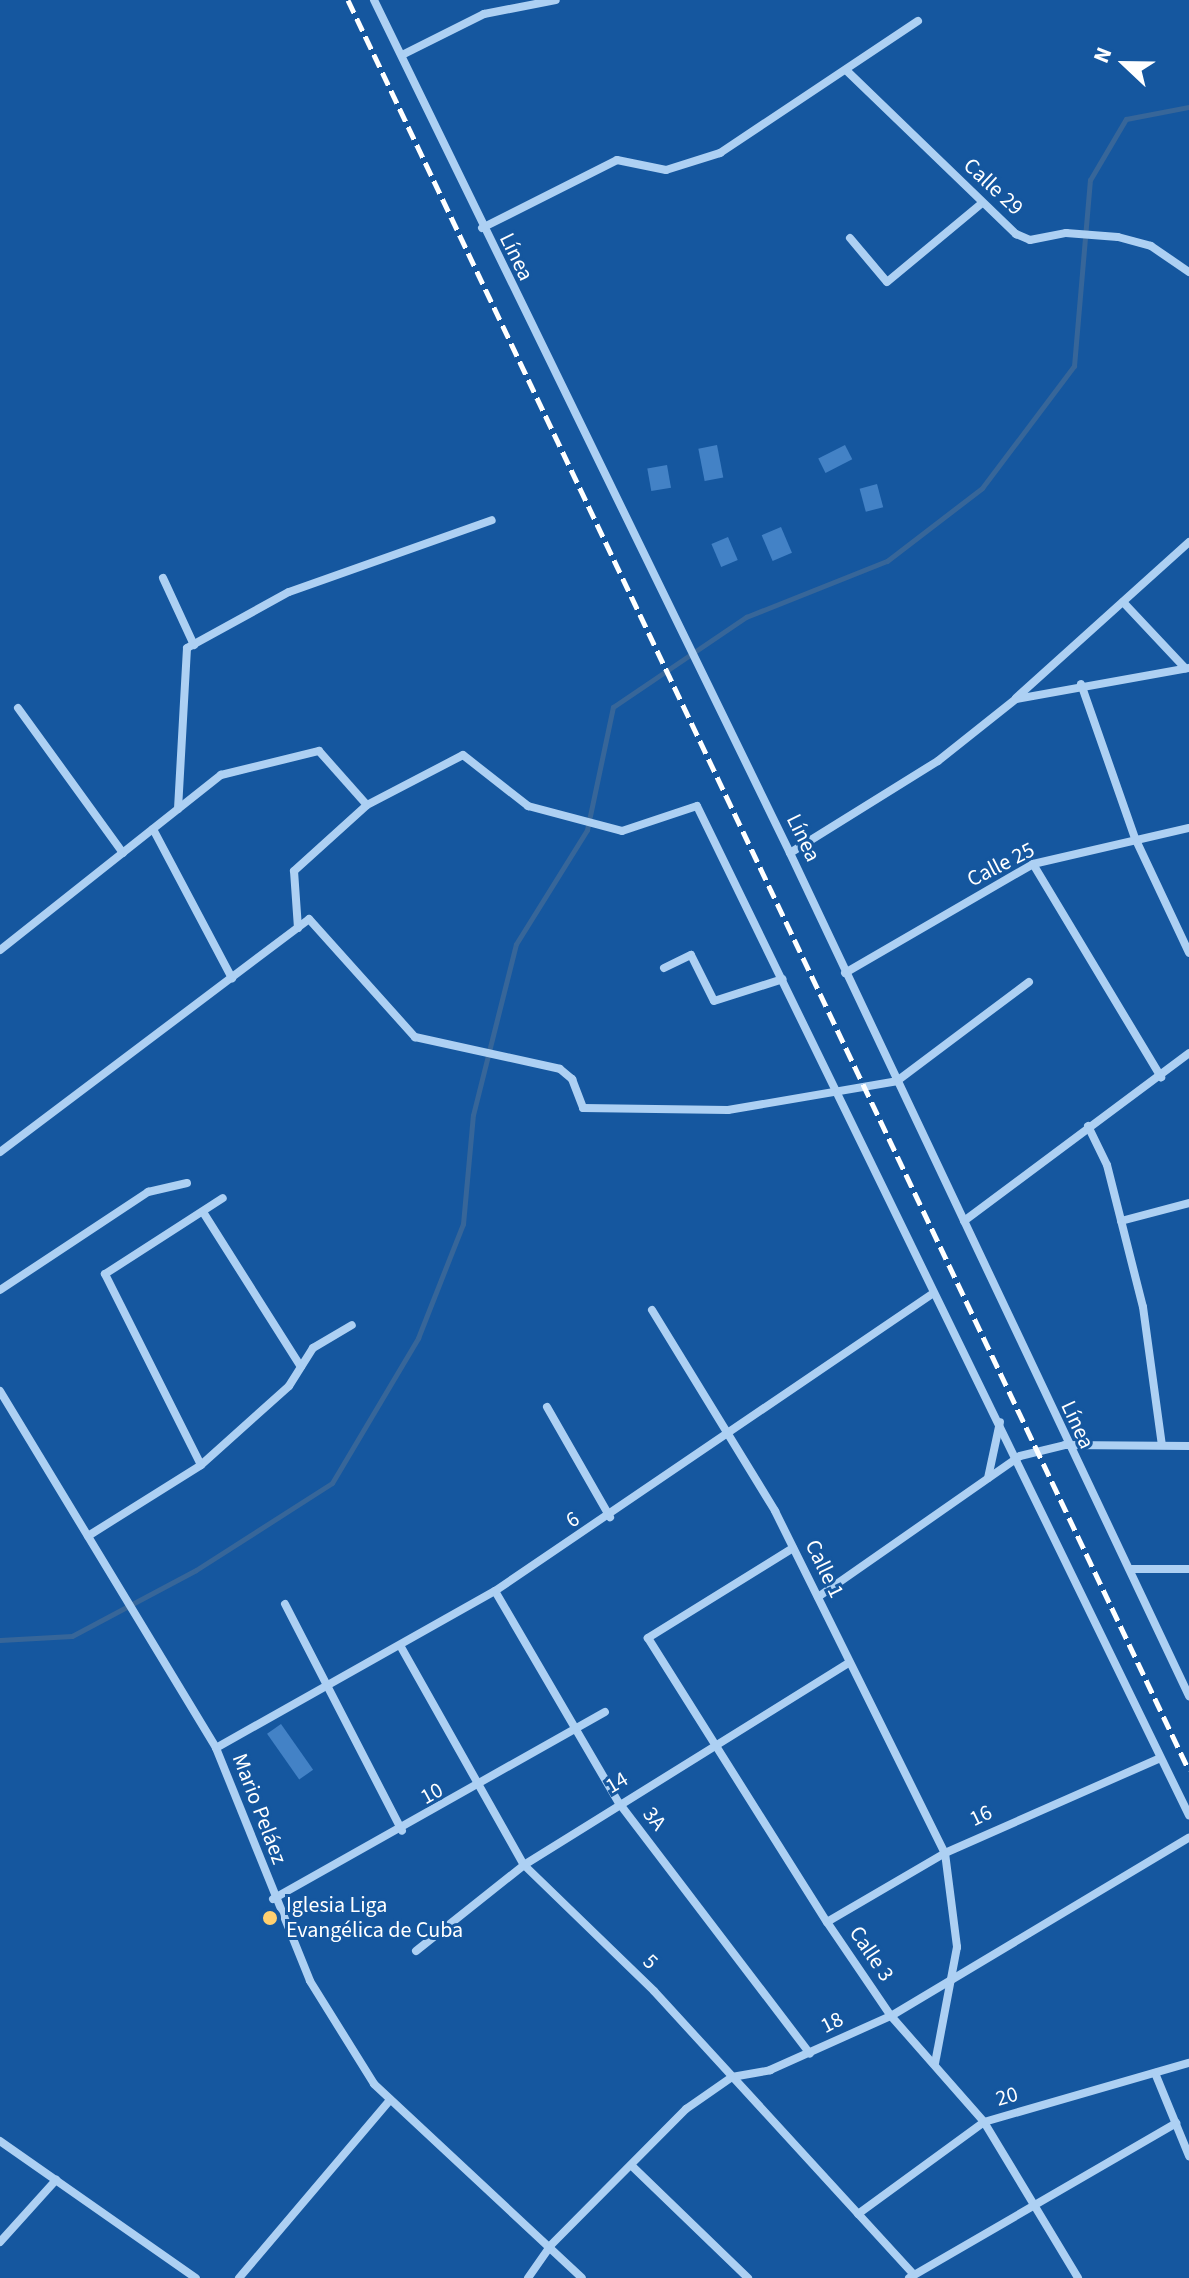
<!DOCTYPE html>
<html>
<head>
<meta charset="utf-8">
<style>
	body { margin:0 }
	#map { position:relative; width:1189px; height:2278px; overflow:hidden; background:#15579f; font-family:"Source Sans 3",sans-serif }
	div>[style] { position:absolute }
	.stream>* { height:5px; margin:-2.5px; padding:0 2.5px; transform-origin:2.5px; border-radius:2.5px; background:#376699 }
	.building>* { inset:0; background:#4382c6; transform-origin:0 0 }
	.street>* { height:8px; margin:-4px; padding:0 4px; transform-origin:4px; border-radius:4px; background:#add0f3 }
	.rail>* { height:5px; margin-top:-2.5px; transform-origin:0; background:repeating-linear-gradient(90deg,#fff 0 14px,transparent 0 20px) }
	.dots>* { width:22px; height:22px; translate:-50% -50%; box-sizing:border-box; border:4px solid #15579f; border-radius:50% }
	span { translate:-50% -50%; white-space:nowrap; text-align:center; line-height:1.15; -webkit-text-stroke:6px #15579f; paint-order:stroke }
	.street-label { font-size:22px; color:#fff }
	.poi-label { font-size:22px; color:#fff }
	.left { translate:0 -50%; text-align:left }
	.north { position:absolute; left:1085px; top:24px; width:80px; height:80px; -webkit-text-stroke:6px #15579f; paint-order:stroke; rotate:292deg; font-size:22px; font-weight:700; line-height:32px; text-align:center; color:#fff }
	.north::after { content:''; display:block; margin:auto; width:28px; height:36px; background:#fff; clip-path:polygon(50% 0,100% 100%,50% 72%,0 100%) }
</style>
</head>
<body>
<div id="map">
	<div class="stream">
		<i style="left:0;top:1640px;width:72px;rotate:-3.2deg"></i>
		<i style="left:72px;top:1636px;width:140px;rotate:-28deg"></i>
		<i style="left:196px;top:1570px;width:161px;rotate:-32.6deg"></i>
		<i style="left:332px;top:1483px;width:169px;rotate:-59.3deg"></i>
		<i style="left:418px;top:1338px;width:123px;rotate:-68.5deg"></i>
		<i style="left:463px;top:1224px;width:109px;rotate:-84.8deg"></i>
		<i style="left:473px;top:1115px;width:176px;rotate:-75.9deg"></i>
		<i style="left:516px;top:944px;width:134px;rotate:-58.1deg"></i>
		<i style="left:587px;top:830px;width:126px;rotate:-78.1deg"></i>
		<i style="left:613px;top:707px;width:161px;rotate:-34.1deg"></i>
		<i style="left:746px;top:617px;width:152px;rotate:-21.7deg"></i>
		<i style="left:887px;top:561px;width:120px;rotate:-37.5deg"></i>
		<i style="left:982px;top:488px;width:153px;rotate:-53deg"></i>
		<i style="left:1074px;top:366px;width:187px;rotate:-85.1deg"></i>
		<i style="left:1090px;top:180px;width:71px;rotate:-59.5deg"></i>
		<i style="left:1126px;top:119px;width:64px;rotate:-10.8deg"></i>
	</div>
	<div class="building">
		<i style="left:717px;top:445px;width:33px;height:19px;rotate:79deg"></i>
		<i style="left:845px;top:445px;width:16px;height:30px;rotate:63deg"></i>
		<i style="left:667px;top:465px;width:23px;height:20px;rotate:80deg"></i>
		<i style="left:877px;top:484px;width:24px;height:18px;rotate:75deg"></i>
		<i style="left:781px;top:527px;width:28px;height:21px;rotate:67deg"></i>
		<i style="left:728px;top:537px;width:25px;height:18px;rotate:67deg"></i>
		<i style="left:281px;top:1724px;width:56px;height:17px;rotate:55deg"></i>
	</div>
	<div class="street">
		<i style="left:374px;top:0;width:949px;rotate:64deg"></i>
		<i style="left:790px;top:853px;width:933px;rotate:64.67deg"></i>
		<i style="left:402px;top:55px;width:92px;rotate:-26.6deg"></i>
		<i style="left:484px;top:14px;width:73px;rotate:-11deg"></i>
		<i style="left:847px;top:71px;width:235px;rotate:44deg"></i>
		<i style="left:1016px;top:234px;width:15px;rotate:23deg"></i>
		<i style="left:1030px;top:240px;width:37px;rotate:-11deg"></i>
		<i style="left:1066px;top:233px;width:52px;rotate:4.4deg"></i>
		<i style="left:1118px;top:237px;width:34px;rotate:15deg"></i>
		<i style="left:1151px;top:246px;width:46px;rotate:34.4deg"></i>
		<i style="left:482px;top:228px;width:151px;rotate:-26.7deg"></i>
		<i style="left:617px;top:160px;width:50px;rotate:11.5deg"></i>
		<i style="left:666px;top:170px;width:57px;rotate:-17.5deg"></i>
		<i style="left:720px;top:153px;width:238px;rotate:-33.7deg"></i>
		<i style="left:850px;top:238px;width:57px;rotate:49.9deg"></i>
		<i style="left:887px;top:282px;width:124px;rotate:-39.7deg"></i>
		<i style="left:163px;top:578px;width:74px;rotate:65.2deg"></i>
		<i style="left:1123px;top:602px;width:91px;rotate:46.8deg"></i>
		<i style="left:1081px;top:684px;width:163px;rotate:70.7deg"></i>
		<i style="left:1135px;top:838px;width:127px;rotate:64.8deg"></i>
		<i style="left:1016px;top:698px;width:233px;rotate:-42deg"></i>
		<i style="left:18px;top:708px;width:179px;rotate:54.1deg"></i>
		<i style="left:178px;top:809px;width:161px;rotate:-86.8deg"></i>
		<i style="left:187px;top:648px;width:116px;rotate:-28.8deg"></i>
		<i style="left:289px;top:592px;width:215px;rotate:-19.5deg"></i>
		<i style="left:153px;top:829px;width:169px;rotate:62.1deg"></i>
		<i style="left:790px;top:853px;width:174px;rotate:-31.9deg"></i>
		<i style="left:938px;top:761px;width:100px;rotate:-38.5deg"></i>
		<i style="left:1016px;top:699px;width:176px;rotate:-10.2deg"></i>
		<i style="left:1033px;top:864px;width:249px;rotate:59deg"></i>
		<i style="left:298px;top:928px;width:57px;rotate:-94deg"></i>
		<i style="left:294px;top:871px;width:98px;rotate:-42.1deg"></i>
		<i style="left:367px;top:805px;width:108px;rotate:-27.5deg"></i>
		<i style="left:463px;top:755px;width:83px;rotate:38.1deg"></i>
		<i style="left:528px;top:806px;width:97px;rotate:14.9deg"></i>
		<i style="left:622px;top:831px;width:79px;rotate:-18.4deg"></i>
		<i style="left:697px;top:806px;width:1123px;rotate:64.01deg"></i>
		<i style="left:0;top:950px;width:282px;rotate:-38.4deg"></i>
		<i style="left:221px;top:775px;width:101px;rotate:-13.8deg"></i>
		<i style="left:319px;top:751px;width:72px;rotate:48.4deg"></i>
		<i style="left:664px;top:968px;width:30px;rotate:-26deg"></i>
		<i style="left:691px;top:955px;width:51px;rotate:63.4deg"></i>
		<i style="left:714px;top:1001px;width:72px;rotate:-17.7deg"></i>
		<i style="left:845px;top:973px;width:217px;rotate:-30.1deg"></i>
		<i style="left:1033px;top:864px;width:160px;rotate:-13deg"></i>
		<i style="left:1088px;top:1126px;width:43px;rotate:64deg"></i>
		<i style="left:1107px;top:1165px;width:146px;rotate:75.8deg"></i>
		<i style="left:1143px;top:1307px;width:139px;rotate:82.2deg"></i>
		<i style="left:0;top:1152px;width:387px;rotate:-37deg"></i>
		<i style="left:309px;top:919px;width:159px;rotate:48.1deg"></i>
		<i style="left:415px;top:1037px;width:148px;rotate:12.4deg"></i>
		<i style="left:560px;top:1069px;width:16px;rotate:40deg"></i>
		<i style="left:572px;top:1079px;width:31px;rotate:69deg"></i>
		<i style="left:583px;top:1108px;width:145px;rotate:0.8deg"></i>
		<i style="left:728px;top:1110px;width:171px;rotate:-9.7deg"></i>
		<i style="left:897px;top:1081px;width:165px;rotate:-36.9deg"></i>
		<i style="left:203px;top:1212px;width:183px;rotate:57.7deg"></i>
		<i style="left:964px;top:1221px;width:281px;rotate:-36.7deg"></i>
		<i style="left:1121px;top:1221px;width:70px;rotate:-14.8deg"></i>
		<i style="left:0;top:1290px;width:178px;rotate:-33.5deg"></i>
		<i style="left:148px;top:1192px;width:40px;rotate:-13deg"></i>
		<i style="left:652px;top:1310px;width:236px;rotate:58.5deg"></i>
		<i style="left:775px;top:1511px;width:382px;rotate:63.6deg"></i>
		<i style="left:945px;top:1853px;width:95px;rotate:82.7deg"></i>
		<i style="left:957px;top:1947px;width:118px;rotate:100.7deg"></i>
		<i style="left:0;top:1391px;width:417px;rotate:58.8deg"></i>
		<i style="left:216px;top:1748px;width:251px;rotate:68deg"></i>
		<i style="left:310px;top:1981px;width:121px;rotate:58.1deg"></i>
		<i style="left:374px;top:2084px;width:284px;rotate:43deg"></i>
		<i style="left:547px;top:1407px;width:127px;rotate:60.2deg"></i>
		<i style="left:201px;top:1465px;width:214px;rotate:-116.7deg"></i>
		<i style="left:105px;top:1274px;width:140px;rotate:-32.8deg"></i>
		<i style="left:988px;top:1478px;width:57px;rotate:-77.9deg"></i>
		<i style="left:88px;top:1536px;width:133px;rotate:-32.1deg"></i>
		<i style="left:201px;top:1465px;width:118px;rotate:-41.9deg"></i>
		<i style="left:289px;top:1386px;width:45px;rotate:-57.7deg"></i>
		<i style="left:313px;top:1348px;width:45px;rotate:-30.5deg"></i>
		<i style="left:793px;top:1548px;width:171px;rotate:148.2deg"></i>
		<i style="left:648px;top:1638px;width:336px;rotate:57.8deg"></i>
		<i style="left:827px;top:1922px;width:114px;rotate:55.8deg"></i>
		<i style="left:891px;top:2016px;width:141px;rotate:48.7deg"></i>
		<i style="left:984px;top:2122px;width:182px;rotate:58.9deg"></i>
		<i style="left:1131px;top:1569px;width:58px"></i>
		<i style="left:495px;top:1591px;width:246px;rotate:59.7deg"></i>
		<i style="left:619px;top:1803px;width:315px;rotate:52.7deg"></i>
		<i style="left:818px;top:1597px;width:246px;rotate:-34.9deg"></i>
		<i style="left:1020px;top:1456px;width:46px;rotate:-13.7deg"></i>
		<i style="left:1065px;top:1445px;width:124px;rotate:0.5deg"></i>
		<i style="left:285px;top:1604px;width:255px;rotate:62.7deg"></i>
		<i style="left:401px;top:1647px;width:250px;rotate:60.6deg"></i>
		<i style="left:524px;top:1865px;width:181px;rotate:44.1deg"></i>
		<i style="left:654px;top:1991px;width:385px;rotate:47.5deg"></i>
		<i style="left:216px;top:1748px;width:320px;rotate:-29.4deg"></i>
		<i style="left:495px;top:1591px;width:528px;rotate:-34.2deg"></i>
		<i style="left:273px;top:1899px;width:381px;rotate:-29.4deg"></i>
		<i style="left:827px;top:1922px;width:137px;rotate:-30.3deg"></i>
		<i style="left:945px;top:1853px;width:233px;rotate:-23.8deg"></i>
		<i style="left:416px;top:1951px;width:138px;rotate:-38.5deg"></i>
		<i style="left:524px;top:1865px;width:382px;rotate:-31.9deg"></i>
		<i style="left:1155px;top:2073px;width:90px;rotate:67.7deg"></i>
		<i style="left:0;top:2141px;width:239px;rotate:35deg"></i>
		<i style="left:633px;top:2167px;width:160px;rotate:44deg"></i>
		<i style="left:858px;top:2214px;width:156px;rotate:-36.1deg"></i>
		<i style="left:984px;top:2122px;width:213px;rotate:-16.1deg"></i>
		<i style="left:0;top:2242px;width:84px;rotate:-47.9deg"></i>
		<i style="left:239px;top:2278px;width:231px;rotate:-49.7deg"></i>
		<i style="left:528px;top:2278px;width:39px;rotate:-55deg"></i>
		<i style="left:550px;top:2246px;width:193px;rotate:-45.2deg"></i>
		<i style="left:686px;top:2109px;width:56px;rotate:-34.8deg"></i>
		<i style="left:732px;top:2077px;width:39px;rotate:-10deg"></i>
		<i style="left:770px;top:2070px;width:133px;rotate:-24.1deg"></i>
		<i style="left:891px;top:2016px;width:347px;rotate:-30.9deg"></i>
		<i style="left:909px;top:2278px;width:309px;rotate:-30.1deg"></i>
	</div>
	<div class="rail">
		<i style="left:348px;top:0;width:1960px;rotate:64.59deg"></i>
	</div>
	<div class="dots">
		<i style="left:270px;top:1918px;background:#ffd070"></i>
	</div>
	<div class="street-label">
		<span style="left:993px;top:187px;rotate:43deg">Calle 29</span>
		<span style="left:516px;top:257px;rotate:64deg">Línea</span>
		<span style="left:803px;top:838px;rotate:64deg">Línea</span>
		<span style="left:1001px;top:865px;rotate:-27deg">Calle 25</span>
		<span style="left:1077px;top:1425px;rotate:65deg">Línea</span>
		<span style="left:573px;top:1520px;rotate:-33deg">6</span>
		<span style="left:824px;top:1569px;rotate:64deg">Calle 1</span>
		<span style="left:617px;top:1783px;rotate:-31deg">14</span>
		<span style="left:432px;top:1794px;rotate:-29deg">10</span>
		<span style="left:259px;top:1809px;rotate:69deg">Mario Peláez</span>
		<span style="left:981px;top:1816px;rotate:-26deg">16</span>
		<span style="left:654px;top:1819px;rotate:52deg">3A</span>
		<span style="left:871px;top:1954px;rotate:56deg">Calle 3</span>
		<span style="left:650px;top:1962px;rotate:44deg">5</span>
		<span style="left:832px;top:2023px;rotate:-27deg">18</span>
		<span style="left:1007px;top:2097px;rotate:-16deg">20</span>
	</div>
	<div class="poi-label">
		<span class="left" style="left:286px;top:1918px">Iglesia Liga<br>Evangélica de Cuba</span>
	</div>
	<div class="north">N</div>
</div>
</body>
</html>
